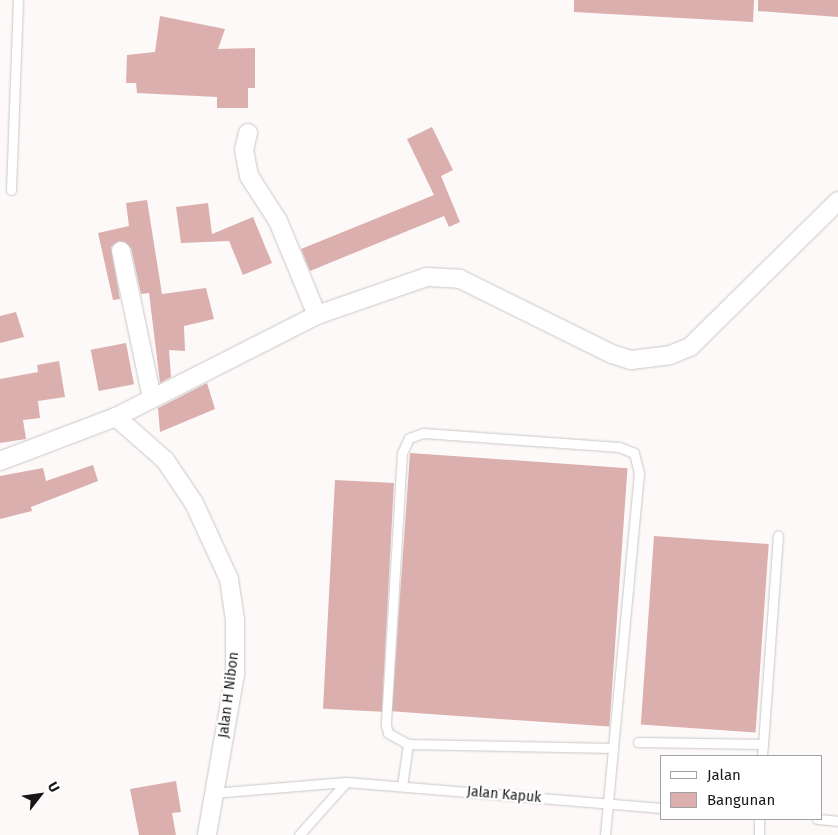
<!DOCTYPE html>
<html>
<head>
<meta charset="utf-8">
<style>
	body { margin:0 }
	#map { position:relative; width:838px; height:835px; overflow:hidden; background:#fdf9f9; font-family:"Fira Sans",sans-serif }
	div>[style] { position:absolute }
	.building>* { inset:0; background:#dbafad; transform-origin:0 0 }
	.roads { filter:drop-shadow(0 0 1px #cbc7c7) drop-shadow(0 0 1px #cbc7c7) }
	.lane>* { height:9px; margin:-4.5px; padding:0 4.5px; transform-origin:4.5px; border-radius:4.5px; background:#fff }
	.street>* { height:18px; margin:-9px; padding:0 9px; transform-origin:9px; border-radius:9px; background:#fff }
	span { translate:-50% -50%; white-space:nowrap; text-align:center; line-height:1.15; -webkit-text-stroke:4px #fff; paint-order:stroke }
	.street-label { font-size:14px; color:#171616 }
	.legend { position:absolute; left:660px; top:755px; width:162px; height:65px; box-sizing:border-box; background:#fff; border:1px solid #a2a2a2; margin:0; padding:6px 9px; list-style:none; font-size:15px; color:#171616 }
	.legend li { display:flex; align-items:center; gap:10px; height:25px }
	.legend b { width:25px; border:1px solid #a2a2a2 }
	.north { position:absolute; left:15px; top:770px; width:50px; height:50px; -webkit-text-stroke:4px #fff; paint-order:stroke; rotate:60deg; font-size:14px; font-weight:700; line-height:20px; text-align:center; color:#171616 }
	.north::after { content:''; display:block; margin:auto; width:18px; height:22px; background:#171616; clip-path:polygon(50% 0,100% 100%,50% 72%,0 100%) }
</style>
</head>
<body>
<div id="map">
	<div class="building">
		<i style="clip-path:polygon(574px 0,754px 0,753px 22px,574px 12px)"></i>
		<i style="clip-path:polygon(758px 0,838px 0,838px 17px,758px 11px)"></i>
		<i style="clip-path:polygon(160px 16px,225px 29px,218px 49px,255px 48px,255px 88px,248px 88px,248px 108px,217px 108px,217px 97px,137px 93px,136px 83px,126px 83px,127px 55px,155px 52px)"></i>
		<i style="clip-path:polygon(432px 127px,453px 170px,441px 176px,460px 222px,449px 227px,444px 216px,310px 271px,301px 249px,434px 195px,407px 139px)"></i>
		<i style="clip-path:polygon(147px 200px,162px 294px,206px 288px,214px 319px,184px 326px,185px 351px,169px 350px,171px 377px,160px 383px,149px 293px,141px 294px,131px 248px,119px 241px,111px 247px,120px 299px,113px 300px,98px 233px,129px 226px,126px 203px)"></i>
		<i style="clip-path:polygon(208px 203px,212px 234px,253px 217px,272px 263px,243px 275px,229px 241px,181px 243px,176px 207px)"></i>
		<i style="clip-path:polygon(16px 312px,24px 337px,0 343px,0 316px)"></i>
		<i style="left:126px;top:343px;width:42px;height:36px;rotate:79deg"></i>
		<i style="clip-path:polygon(59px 361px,65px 397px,38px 401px,40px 418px,23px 420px,26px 439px,0 443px,0 379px,38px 372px,37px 365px)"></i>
		<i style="clip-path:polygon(207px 383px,215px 409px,160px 432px,158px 408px)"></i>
		<i style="left:410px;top:453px;width:218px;height:259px;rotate:4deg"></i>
		<i style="clip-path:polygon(93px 465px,98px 481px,31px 507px,32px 511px,0 519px,0 476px,43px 468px,46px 481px)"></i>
		<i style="left:335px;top:480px;width:59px;height:229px;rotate:3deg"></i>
		<i style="left:654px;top:536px;width:115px;height:189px;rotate:4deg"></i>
		<i style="clip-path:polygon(176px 781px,181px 812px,172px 813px,176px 835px,139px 835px,130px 789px)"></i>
	</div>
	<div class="roads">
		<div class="lane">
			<i style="left:11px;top:190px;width:190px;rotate:-87.9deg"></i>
			<i style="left:638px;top:742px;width:125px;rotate:0.9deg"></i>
			<i style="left:763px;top:744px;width:12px;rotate:95deg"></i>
			<i style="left:763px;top:744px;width:209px;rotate:-85.9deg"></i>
			<i style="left:402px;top:786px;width:42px;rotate:-81.9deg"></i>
			<i style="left:408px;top:744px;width:205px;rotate:1.1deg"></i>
			<i style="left:613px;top:748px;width:276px;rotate:-84.6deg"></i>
			<i style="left:639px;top:473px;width:21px;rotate:-104deg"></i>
			<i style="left:634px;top:453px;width:16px;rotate:-158deg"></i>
			<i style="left:619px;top:447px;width:196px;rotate:-175.9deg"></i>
			<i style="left:423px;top:433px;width:15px;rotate:160deg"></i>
			<i style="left:409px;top:438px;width:17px;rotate:115deg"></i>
			<i style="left:402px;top:453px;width:272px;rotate:93.4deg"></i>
			<i style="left:386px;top:725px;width:8px;rotate:76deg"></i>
			<i style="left:388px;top:733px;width:23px;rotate:29deg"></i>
			<i style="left:212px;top:793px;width:134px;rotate:-4.7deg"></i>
			<i style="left:759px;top:819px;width:16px;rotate:90deg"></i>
			<i style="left:817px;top:819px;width:21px;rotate:5deg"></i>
			<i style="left:299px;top:835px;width:71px;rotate:-48.4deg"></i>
			<i style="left:346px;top:782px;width:317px;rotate:4.7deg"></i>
			<i style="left:605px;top:835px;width:87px;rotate:-84.7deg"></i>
		</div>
		<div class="street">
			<i style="left:248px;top:133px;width:17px;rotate:103deg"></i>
			<i style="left:244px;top:150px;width:26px;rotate:79deg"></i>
			<i style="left:249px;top:176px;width:54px;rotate:57.2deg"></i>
			<i style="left:278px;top:221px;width:102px;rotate:67.5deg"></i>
			<i style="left:121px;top:251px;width:150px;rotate:78.1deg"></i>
			<i style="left:116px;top:417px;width:225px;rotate:-26.9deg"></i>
			<i style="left:317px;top:315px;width:116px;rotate:-19.1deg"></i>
			<i style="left:427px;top:277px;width:33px;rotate:3deg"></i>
			<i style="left:460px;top:279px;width:169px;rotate:26.3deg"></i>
			<i style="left:612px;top:354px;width:20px;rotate:18deg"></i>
			<i style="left:631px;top:360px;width:39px;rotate:-7deg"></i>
			<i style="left:670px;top:355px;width:22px;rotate:-22deg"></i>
			<i style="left:690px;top:347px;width:208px;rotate:-44.6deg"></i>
			<i style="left:0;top:461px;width:124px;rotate:-20.8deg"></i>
			<i style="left:116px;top:417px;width:65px;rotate:41.3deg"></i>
			<i style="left:165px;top:460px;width:52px;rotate:56deg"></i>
			<i style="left:194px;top:503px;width:84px;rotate:65.3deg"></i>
			<i style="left:229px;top:579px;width:41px;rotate:81.7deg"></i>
			<i style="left:235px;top:620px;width:54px;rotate:90deg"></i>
			<i style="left:235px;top:674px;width:163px;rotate:99.9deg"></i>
		</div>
	</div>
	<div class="street-label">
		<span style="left:229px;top:695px;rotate:-83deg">Jalan H Nibon</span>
		<span style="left:504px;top:795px;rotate:5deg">Jalan Kapuk</span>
	</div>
	<ul class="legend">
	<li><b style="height:6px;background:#fff"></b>Jalan</li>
	<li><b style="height:14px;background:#dbafad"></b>Bangunan</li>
	</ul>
	<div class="north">U</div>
</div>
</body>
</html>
